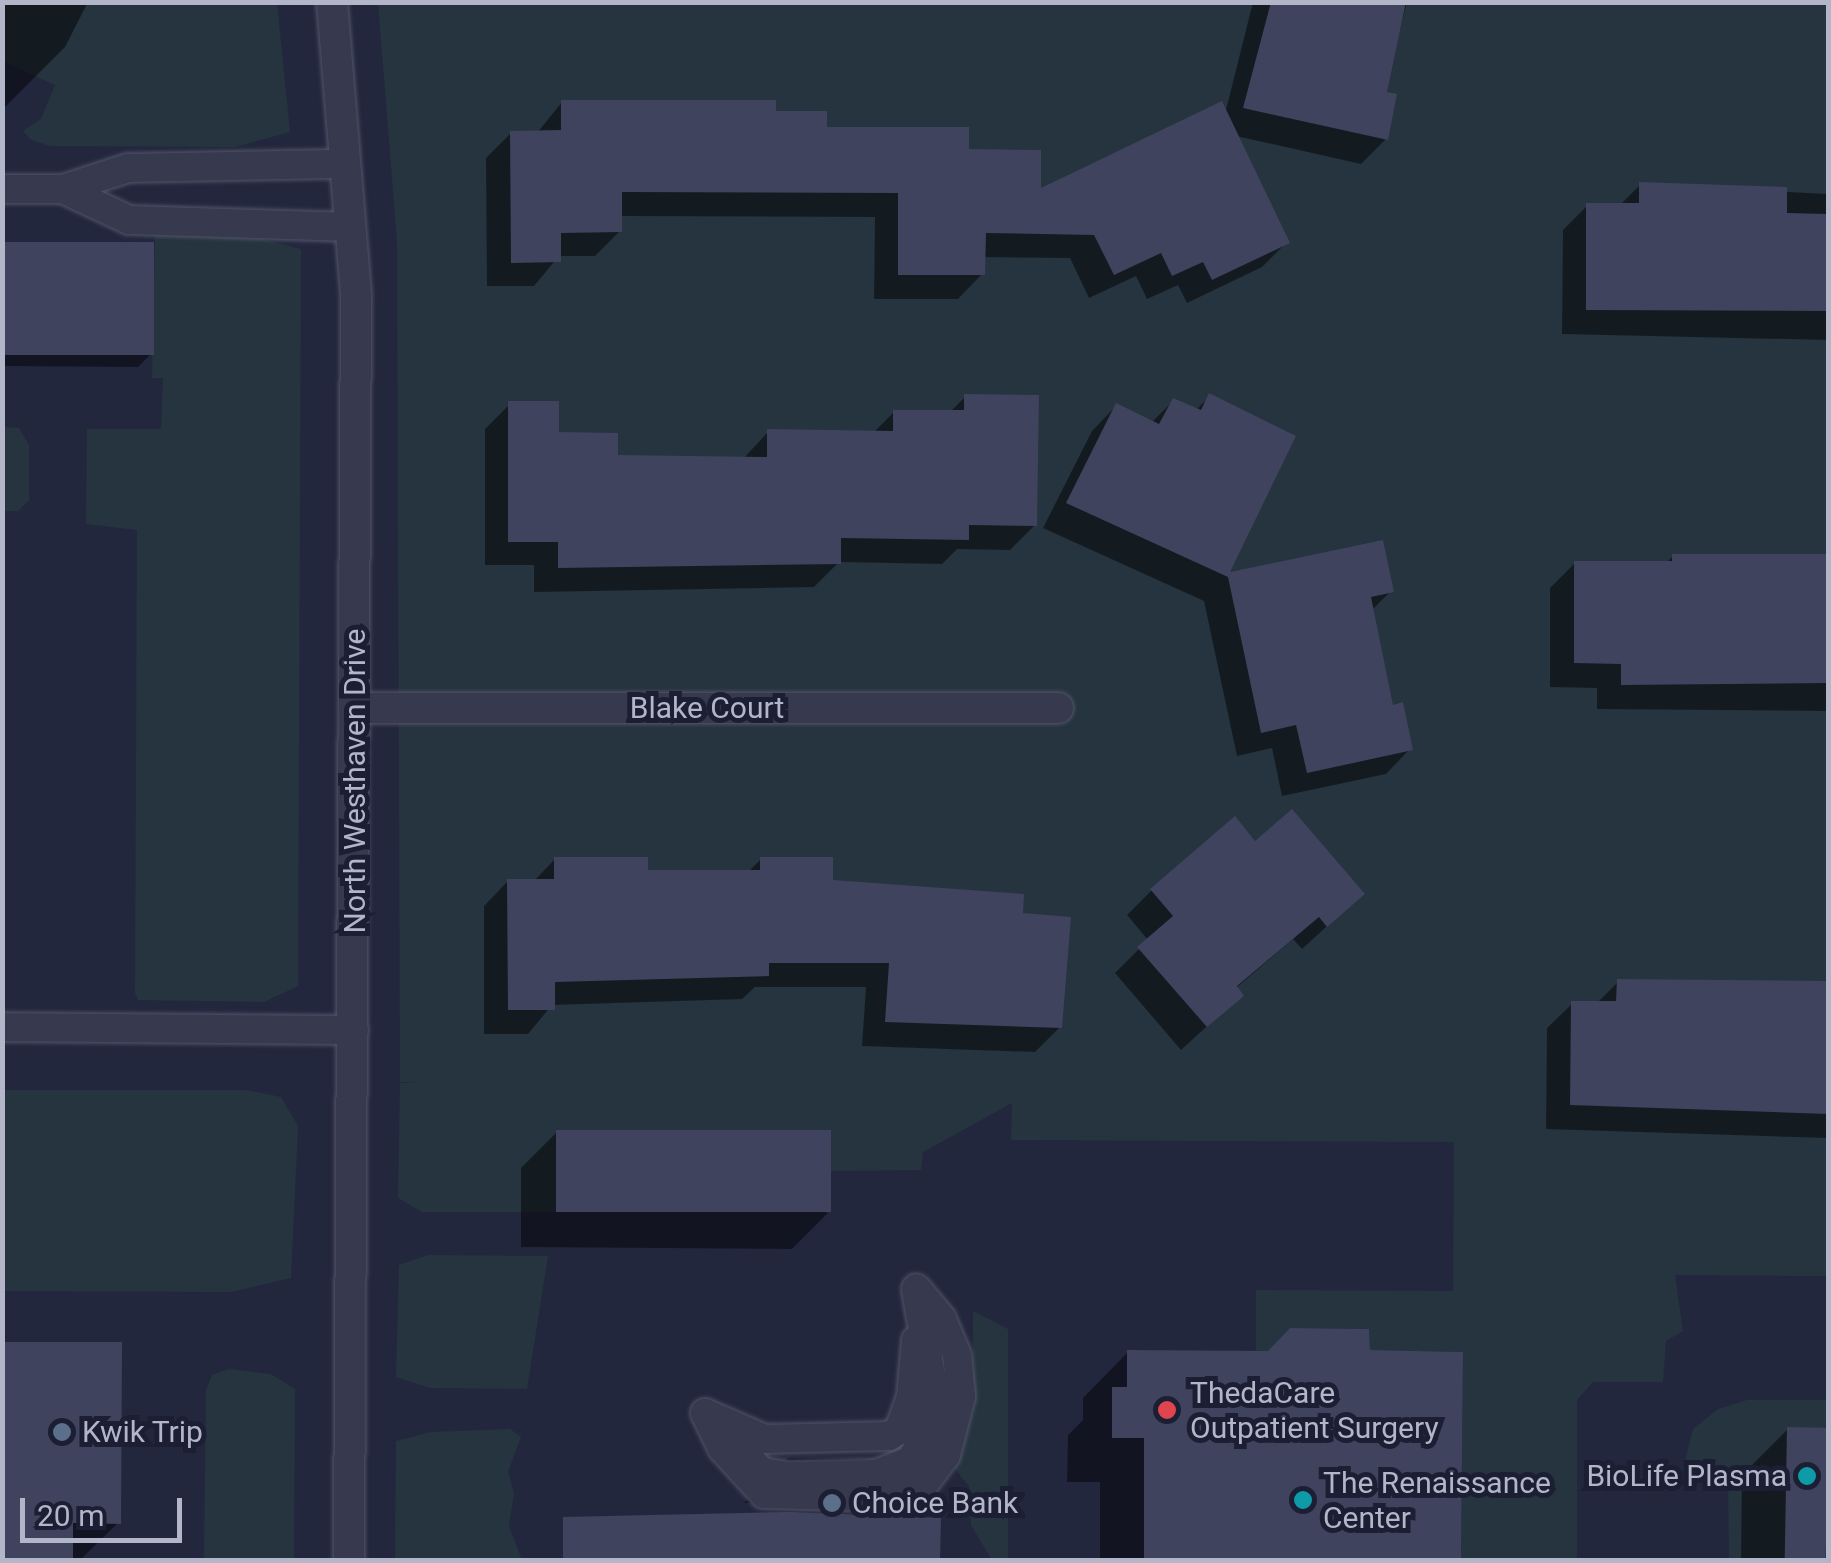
<!DOCTYPE html>
<html>
<head>
<meta charset="utf-8">
<style>
	body { margin:0 }
	#map { position:relative; width:1831px; height:1563px; overflow:hidden; background:#23273e; font-family:Roboto,sans-serif }
	div>[style] { position:absolute }
	.green>* { inset:0; background:#25343f }
	.shadow>* { inset:0; background:#0007; transform-origin:0 0 }
	.building>* { inset:0; background:#3f435e; transform-origin:0 0 }
	.roads { filter:drop-shadow(0 0 2px #525569) drop-shadow(0 0 2px #525569) }
	.service>* { height:28px; margin:-14px; padding:0 14px; transform-origin:14px; border-radius:14px; background:#373a4e }
	.minor>* { height:30px; margin:-15px; padding:0 15px; transform-origin:15px; border-radius:15px; background:#373a4e }
	.dots>* { width:28px; height:28px; translate:-50% -50%; box-sizing:border-box; border:5px solid #1c1f33; border-radius:50% }
	span { translate:-50% -50%; white-space:nowrap; text-align:center; line-height:1.15; -webkit-text-stroke:10px #1c1f33; paint-order:stroke }
	.street-label { font-size:30px; color:#b3b5c9 }
	.poi-label { font-size:30px; color:#b3b5c9 }
	.left { translate:0 -50%; text-align:left }
	.right { translate:-100% -50%; text-align:right }
	.frame { position:absolute; inset:0; border:5px solid #b3b5c9; pointer-events:none }
	.scale { position:absolute; left:20px; top:1498px; width:162px; height:45px; box-sizing:border-box; border:5px solid #b3b5c9; border-top:0; padding-left:12px; font-size:30px; line-height:35px; white-space:nowrap; color:#b3b5c9; -webkit-text-stroke:8px #1c1f33; paint-order:stroke }
</style>
</head>
<body>
<div id="map">
	<div class="green">
		<i style="clip-path:polygon(3px 2px,277px 3px,290px 132px,235px 147px,50px 146px,31px 140px,23px 131px,41px 119px,55px 85px,3px 61px)"></i>
		<i style="clip-path:polygon(378px 3px,1828px 3px,1828px 1276px,1675px 1275px,1683px 1331px,1666px 1341px,1663px 1382px,1593px 1382px,1577px 1400px,1577px 1560px,1461px 1560px,1463px 1357px,1458px 1352px,1370px 1350px,1369px 1329px,1290px 1328px,1286px 1366px,1256px 1354px,1256px 1290px,1453px 1291px,1454px 1142px,1011px 1140px,1012px 1103px,923px 1152px,921px 1170px,831px 1171px,831px 1131px,557px 1130px,556px 1212px,422px 1212px,398px 1198px,400px 1083px,419px 1083px,400px 1082px,397px 241px)"></i>
		<i style="clip-path:polygon(155px 233px,248px 235px,301px 249px,298px 986px,264px 1002px,138px 1000px,135px 993px,137px 530px,86px 524px,87px 429px,161px 429px,163px 378px,152px 378px)"></i>
		<i style="clip-path:polygon(3px 427px,19px 428px,29px 445px,29px 500px,18px 511px,3px 511px)"></i>
		<i style="clip-path:polygon(3px 1090px,246px 1090px,281px 1097px,298px 1126px,291px 1278px,231px 1292px,3px 1291px)"></i>
		<i style="clip-path:polygon(428px 1255px,548px 1256px,527px 1389px,430px 1388px,396px 1377px,399px 1265px)"></i>
		<i style="clip-path:polygon(973px 1311px,1008px 1329px,1008px 1560px,992px 1560px,971px 1525px,969px 1486px,955px 1469px,973px 1411px)"></i>
		<i style="clip-path:polygon(229px 1369px,271px 1374px,295px 1389px,294px 1560px,204px 1560px,206px 1390px,212px 1375px)"></i>
		<i style="clip-path:polygon(1747px 1400px,1828px 1400px,1828px 1560px,1729px 1560px,1728px 1469px,1683px 1469px,1693px 1429px,1718px 1409px)"></i>
		<i style="clip-path:polygon(510px 1429px,521px 1437px,508px 1472px,514px 1493px,509px 1526px,522px 1560px,395px 1560px,396px 1441px,431px 1432px)"></i>
	</div>
	<div class="shadow">
		<i style="clip-path:polygon(2px 2px,88px 2px,65px 47px,5px 107px)"></i>
		<i style="clip-path:polygon(1253px 2px,1407px 2px,1384px 93px,1386px 139px,1361px 164px,1236px 136px,1287px 242px,1262px 267px,1187px 303px,1178px 285px,1147px 299px,1136px 276px,1089px 298px,1070px 258px,983px 257px,982px 274px,958px 299px,874px 299px,875px 217px,620px 216px,620px 231px,595px 256px,559px 256px,534px 286px,487px 286px,486px 158px,511px 133px,537px 133px,562px 102px,773px 113px,825px 129px,967px 151px,1039px 192px,1225px 114px)"></i>
		<i style="clip-path:polygon(1640px 185px,1828px 194px,1828px 340px,1562px 334px,1563px 230px,1587px 206px,1619px 206px)"></i>
		<i style="clip-path:polygon(2px 244px,150px 355px,138px 367px,2px 366px)"></i>
		<i style="clip-path:polygon(1210px 396px,1293px 437px,1225px 576px,1381px 543px,1391px 591px,1371px 611px,1392px 708px,1410px 749px,1386px 774px,1282px 796px,1272px 748px,1237px 756px,1204px 601px,1043px 528px,1092px 431px,1116px 406px,1151px 423px,1173px 401px,1195px 411px)"></i>
		<i style="clip-path:polygon(965px 397px,1035px 525px,1010px 550px,957px 549px,942px 564px,839px 562px,814px 587px,534px 592px,534px 565px,485px 565px,485px 429px,510px 404px,557px 435px,615px 457px,743px 459px,768px 432px,873px 433px,894px 412px,949px 413px)"></i>
		<i style="clip-path:polygon(1673px 556px,1828px 557px,1828px 711px,1597px 709px,1597px 688px,1550px 687px,1550px 588px,1575px 563px,1666px 563px)"></i>
		<i style="clip-path:polygon(1255px 844px,1362px 894px,1302px 949px,1293px 939px,1236px 988px,1241px 995px,1181px 1050px,1115px 973px,1148px 940px,1127px 915px,1151px 891px)"></i>
		<i style="clip-path:polygon(555px 859px,646px 872px,748px 872px,761px 859px,831px 883px,1020px 915px,1060px 1027px,1035px 1052px,862px 1046px,866px 987px,755px 987px,742px 999px,552px 1005px,528px 1034px,484px 1034px,484px 906px,508px 881px,534px 881px)"></i>
		<i style="clip-path:polygon(1618px 982px,1828px 986px,1828px 1138px,1546px 1129px,1547px 1028px,1572px 1004px,1596px 1004px)"></i>
		<i style="clip-path:polygon(557px 1132px,828px 1213px,792px 1249px,521px 1247px,521px 1168px)"></i>
		<i style="clip-path:polygon(2px 1344px,118px 1523px,80px 1560px,2px 1560px)"></i>
		<i style="clip-path:polygon(1128px 1352px,1460px 1354px,1458px 1560px,1100px 1560px,1100px 1482px,1067px 1482px,1068px 1435px,1083px 1420px,1083px 1398px)"></i>
		<i style="clip-path:polygon(1788px 1429px,1828px 1430px,1828px 1560px,1741px 1560px,1742px 1475px)"></i>
		<i style="clip-path:polygon(788px 1458px,867px 1459px,824px 1502px,744px 1503px)"></i>
		<i style="left:564px;top:1520px;width:374px;height:57px"></i>
	</div>
	<div class="building">
		<i style="clip-path:polygon(1271px 2px,1406px 2px,1387px 92px,1397px 94px,1388px 140px,1243px 108px)"></i>
		<i style="clip-path:polygon(561px 100px,776px 100px,776px 111px,827px 111px,827px 127px,969px 127px,969px 149px,1041px 150px,1041px 188px,1222px 101px,1290px 243px,1212px 280px,1203px 262px,1172px 276px,1161px 253px,1114px 275px,1094px 235px,986px 233px,985px 275px,898px 275px,898px 193px,622px 192px,622px 232px,561px 233px,561px 262px,511px 263px,510px 131px,561px 130px)"></i>
		<i style="clip-path:polygon(1639px 182px,1787px 187px,1787px 213px,1828px 214px,1828px 311px,1586px 310px,1586px 203px,1639px 203px)"></i>
		<i style="left:2px;top:242px;width:152px;height:113px"></i>
		<i style="clip-path:polygon(1209px 393px,1296px 436px,1230px 572px,1383px 540px,1394px 592px,1371px 597px,1393px 705px,1403px 702px,1413px 750px,1307px 773px,1296px 725px,1261px 733px,1228px 577px,1066px 503px,1116px 403px,1159px 424px,1173px 398px,1201px 410px)"></i>
		<i style="clip-path:polygon(964px 394px,1039px 395px,1037px 526px,969px 525px,969px 540px,841px 538px,841px 564px,558px 568px,558px 542px,508px 542px,508px 401px,559px 401px,559px 432px,618px 433px,618px 455px,767px 457px,767px 429px,893px 431px,893px 410px,964px 410px)"></i>
		<i style="clip-path:polygon(1672px 554px,1828px 554px,1828px 683px,1621px 685px,1621px 664px,1574px 663px,1574px 561px,1672px 561px)"></i>
		<i style="clip-path:polygon(1292px 809px,1365px 894px,1327px 927px,1319px 917px,1237px 986px,1244px 996px,1207px 1027px,1137px 947px,1173px 916px,1150px 889px,1235px 816px,1255px 841px)"></i>
		<i style="clip-path:polygon(554px 857px,648px 857px,648px 870px,760px 870px,760px 857px,833px 857px,833px 880px,1024px 894px,1023px 913px,1071px 917px,1062px 1028px,885px 1022px,889px 963px,769px 963px,769px 976px,555px 982px,555px 1010px,508px 1010px,507px 879px,554px 879px)"></i>
		<i style="clip-path:polygon(1617px 979px,1826px 981px,1828px 1114px,1570px 1105px,1571px 1001px,1616px 1001px)"></i>
		<i style="left:556px;top:1130px;width:275px;height:82px"></i>
		<i style="clip-path:polygon(1290px 1328px,1369px 1329px,1370px 1350px,1463px 1352px,1461px 1560px,1144px 1560px,1144px 1438px,1112px 1438px,1112px 1387px,1127px 1387px,1127px 1350px,1268px 1351px)"></i>
		<i style="clip-path:polygon(2px 1342px,122px 1342px,121px 1524px,73px 1523px,73px 1560px,2px 1560px)"></i>
		<i style="left:1787px;top:1427px;width:41px;height:133px;rotate:1deg"></i>
		<i style="clip-path:polygon(788px 1512px,941px 1518px,940px 1560px,563px 1560px,563px 1517px)"></i>
	</div>
	<div class="roads">
		<div class="service">
			<i style="left:2px;top:189px;width:61px"></i>
			<i style="left:63px;top:189px;width:68px;rotate:-17.9deg"></i>
			<i style="left:128px;top:168px;width:218px;rotate:-1.1deg"></i>
			<i style="left:63px;top:189px;width:73px;rotate:25.2deg"></i>
			<i style="left:129px;top:220px;width:222px;rotate:1.8deg"></i>
			<i style="left:2px;top:1027px;width:352px;rotate:0.5deg"></i>
			<i style="left:705px;top:1413px;width:39px;rotate:64deg"></i>
			<i style="left:722px;top:1448px;width:62px;rotate:47.6deg"></i>
			<i style="left:764px;top:1494px;width:112px;rotate:1.5deg"></i>
			<i style="left:876px;top:1497px;width:50px;rotate:-15.2deg"></i>
			<i style="left:924px;top:1484px;width:36px;rotate:-53deg"></i>
			<i style="left:946px;top:1455px;width:61px;rotate:-75.7deg"></i>
			<i style="left:961px;top:1396px;width:41px;rotate:-95.6deg"></i>
			<i style="left:957px;top:1355px;width:39px;rotate:-113deg"></i>
			<i style="left:942px;top:1319px;width:40px;rotate:-130deg"></i>
			<i style="left:705px;top:1413px;width:65px;rotate:23.4deg"></i>
			<i style="left:765px;top:1439px;width:124px;rotate:-1.4deg"></i>
			<i style="left:889px;top:1436px;width:12px;rotate:-31deg"></i>
			<i style="left:899px;top:1430px;width:35px;rotate:-70deg"></i>
			<i style="left:911px;top:1397px;width:57px;rotate:-85deg"></i>
			<i style="left:741px;top:1449px;width:31px;rotate:48deg"></i>
			<i style="left:762px;top:1472px;width:26px;rotate:9deg"></i>
			<i style="left:788px;top:1476px;width:88px;rotate:-1.3deg"></i>
			<i style="left:876px;top:1474px;width:36px;rotate:-21deg"></i>
			<i style="left:910px;top:1461px;width:36px;rotate:-58deg"></i>
			<i style="left:929px;top:1430px;width:38px;rotate:-83deg"></i>
			<i style="left:934px;top:1392px;width:104px;rotate:-100deg"></i>
		</div>
		<div class="minor">
			<i style="left:332px;top:2px;width:294px;rotate:85.3deg"></i>
			<i style="left:356px;top:295px;width:1265px;rotate:90.32deg"></i>
			<i style="left:356px;top:708px;width:702px"></i>
		</div>
	</div>
	<div class="dots">
		<i style="left:1167px;top:1410px;background:#e0444e"></i>
		<i style="left:62px;top:1432px;background:#5c6f8a"></i>
		<i style="left:1807px;top:1476px;background:#0f9aa8"></i>
		<i style="left:1303px;top:1500px;background:#0f9aa8"></i>
		<i style="left:832px;top:1503px;background:#5c6f8a"></i>
	</div>
	<div class="street-label">
		<span style="left:707px;top:708px">Blake Court</span>
		<span style="left:355px;top:781px;rotate:-90deg">North Westhaven Drive</span>
	</div>
	<div class="poi-label">
		<span class="left" style="left:1190px;top:1410px">ThedaCare<br>Outpatient Surgery</span>
		<span class="left" style="left:82px;top:1432px">Kwik Trip</span>
		<span class="right" style="left:1787px;top:1476px">BioLife Plasma</span>
		<span class="left" style="left:1323px;top:1500px">The Renaissance<br>Center</span>
		<span class="left" style="left:852px;top:1503px">Choice Bank</span>
	</div>
	<div class="frame"></div>
	<div class="scale">20 m</div>
</div>
</body>
</html>
